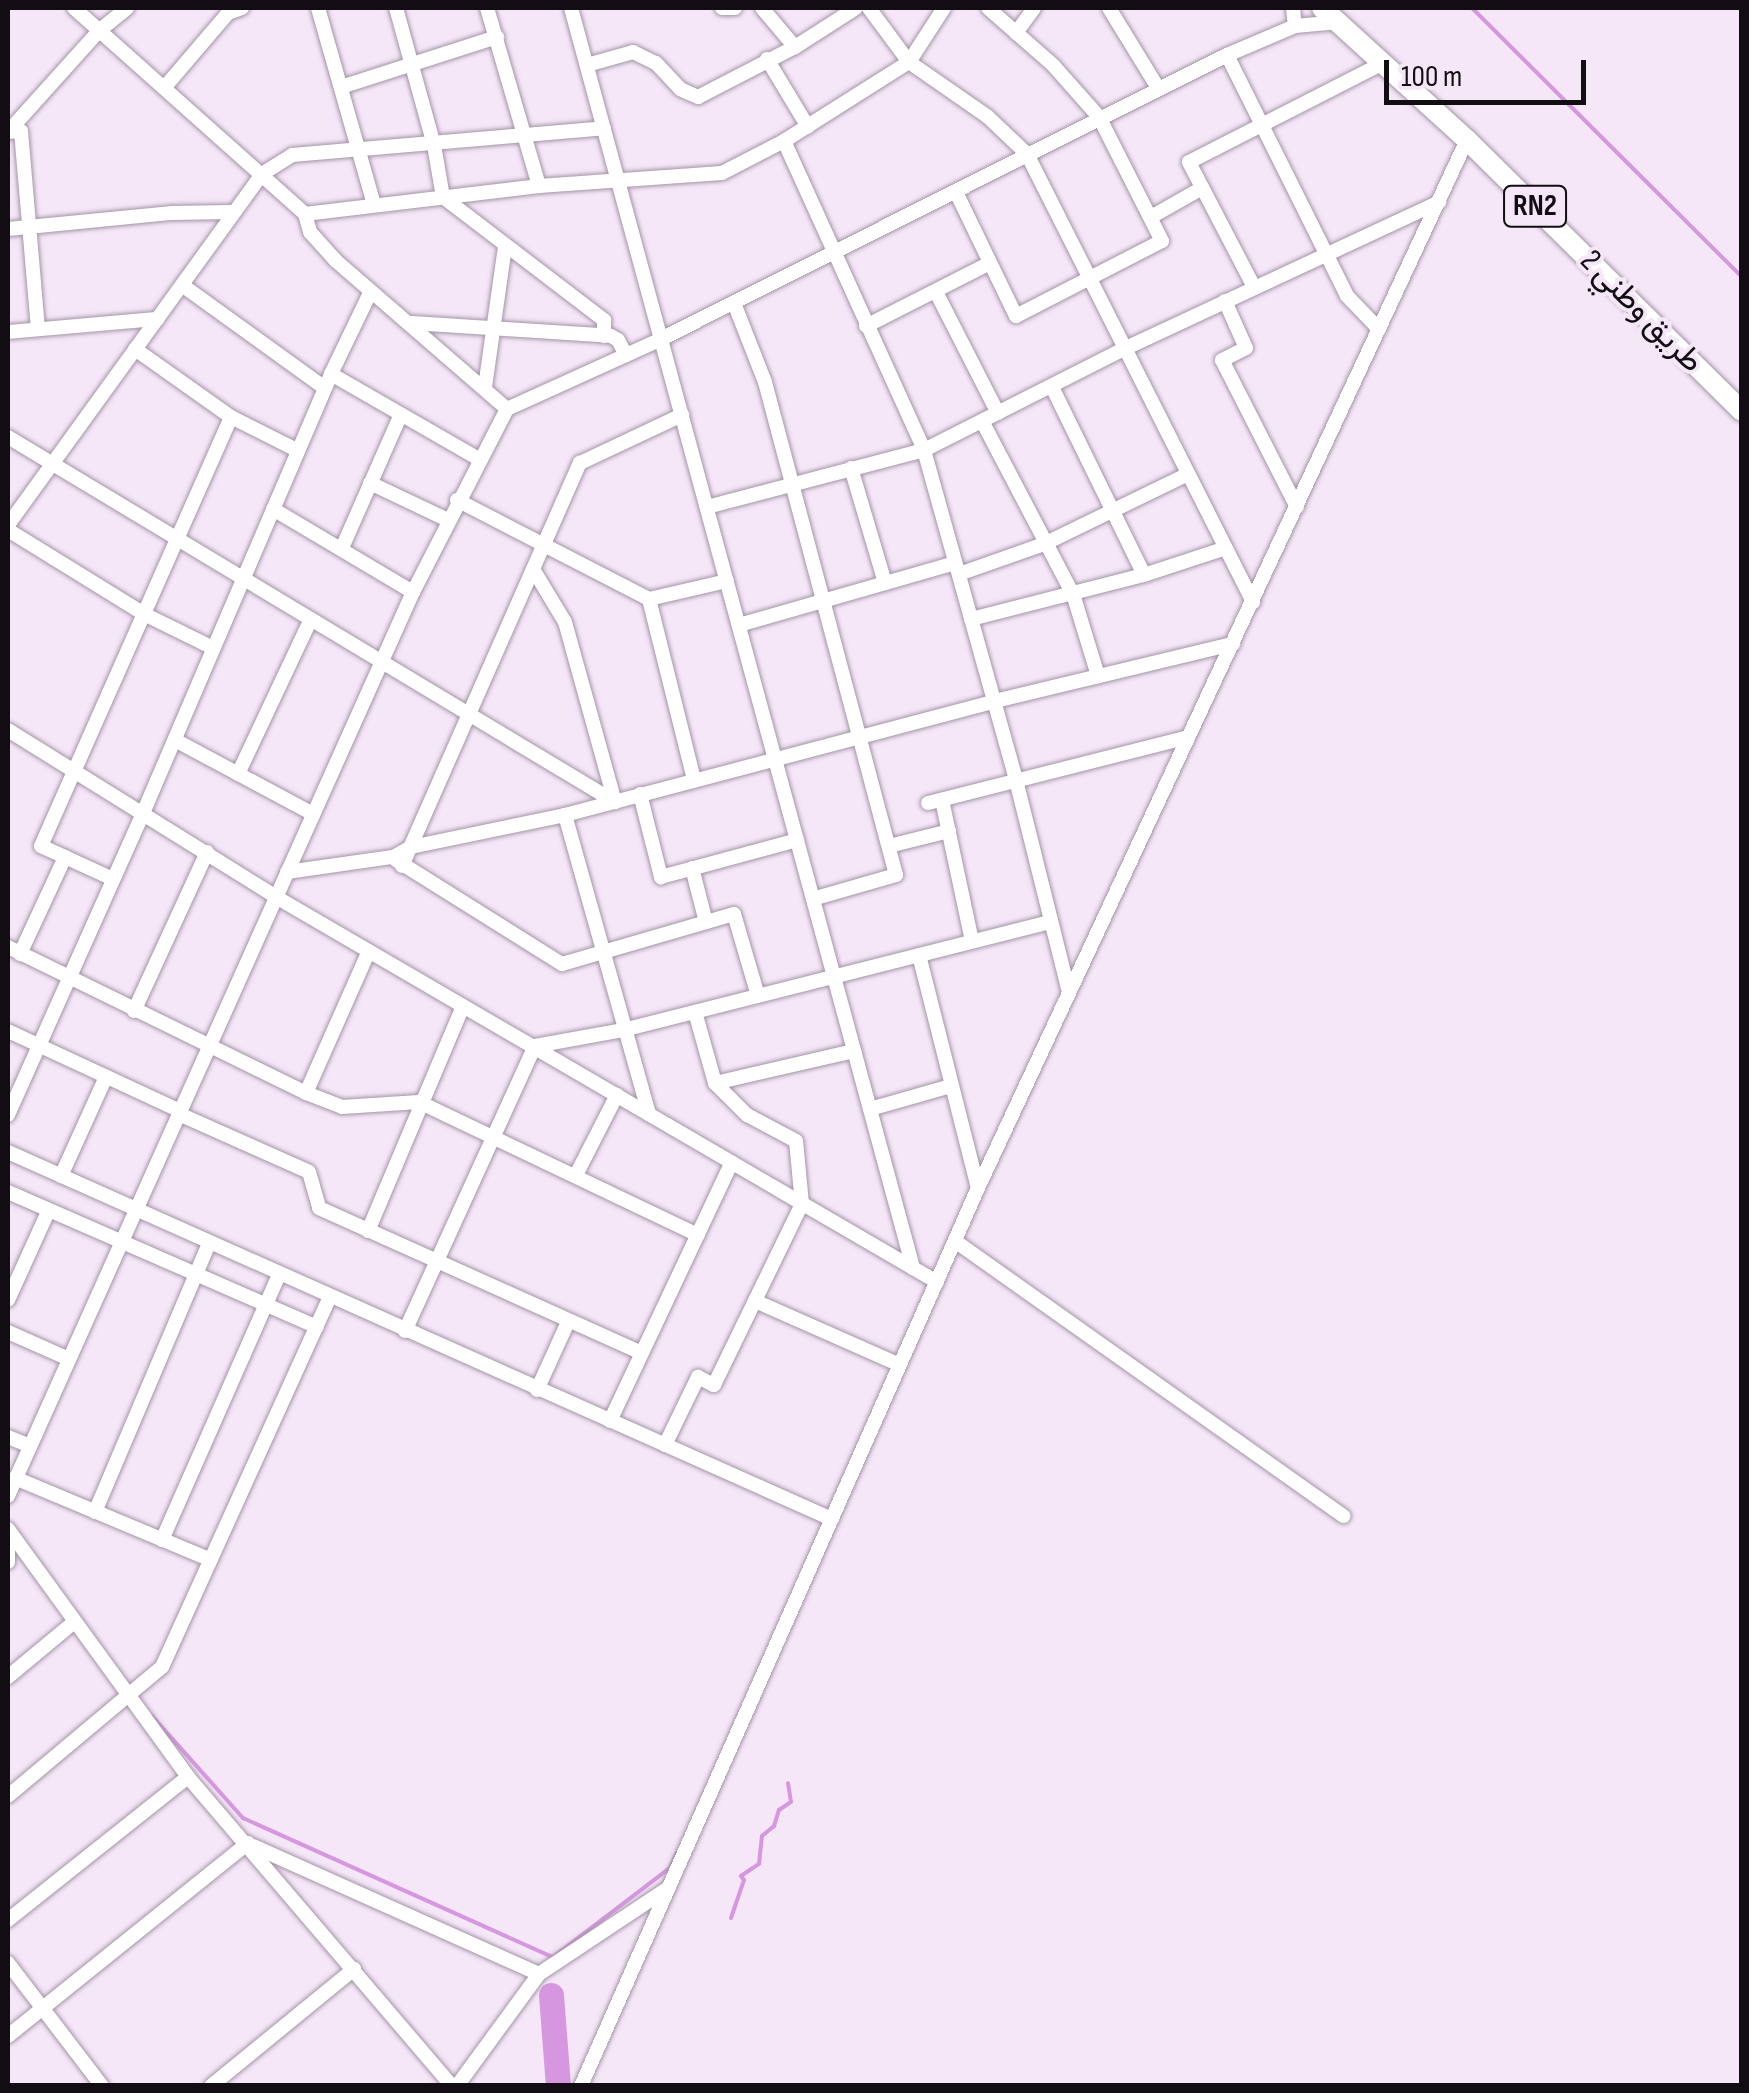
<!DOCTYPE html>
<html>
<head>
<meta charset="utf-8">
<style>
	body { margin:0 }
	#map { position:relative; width:1749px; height:2093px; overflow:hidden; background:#f5e6f8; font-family:"Sofia Sans Condensed",Vazirmatn,sans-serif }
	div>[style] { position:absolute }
	.stream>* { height:4px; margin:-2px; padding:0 2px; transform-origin:2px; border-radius:2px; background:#d697e0 }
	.river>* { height:25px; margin:-12.5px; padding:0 12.5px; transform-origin:12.5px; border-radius:12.5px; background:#d697e0 }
	.roads { filter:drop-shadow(0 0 2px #a395a6) drop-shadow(0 0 2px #a395a6) }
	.minor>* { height:14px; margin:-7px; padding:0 7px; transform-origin:7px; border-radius:7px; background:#fff }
	.highway>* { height:20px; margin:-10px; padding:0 10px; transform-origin:10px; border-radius:10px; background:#fff }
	span { translate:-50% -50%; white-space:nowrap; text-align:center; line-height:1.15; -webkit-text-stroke:8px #f5e6f8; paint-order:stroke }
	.shield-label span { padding:2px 8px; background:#f5e6f8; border:2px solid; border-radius:8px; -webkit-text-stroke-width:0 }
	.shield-label { font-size:30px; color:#120d13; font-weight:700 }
	.street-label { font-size:32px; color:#120d13 }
	.frame { position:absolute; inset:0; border:10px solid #120d13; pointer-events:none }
	.scale { position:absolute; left:1384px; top:60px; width:202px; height:45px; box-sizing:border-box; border:5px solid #120d13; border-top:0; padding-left:12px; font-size:30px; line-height:35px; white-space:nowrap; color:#120d13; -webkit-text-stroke:8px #f5e6f8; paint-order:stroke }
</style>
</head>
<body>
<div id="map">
	<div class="stream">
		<i style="left:1472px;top:8px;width:381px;rotate:44.9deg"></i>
		<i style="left:152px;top:1716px;width:137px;rotate:48.3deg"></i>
		<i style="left:243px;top:1818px;width:340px;rotate:24.2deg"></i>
		<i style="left:553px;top:1957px;width:147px;rotate:-37.3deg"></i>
		<i style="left:670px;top:1868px;width:17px;rotate:-66deg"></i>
		<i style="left:731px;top:1918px;width:40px;rotate:-71.1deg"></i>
		<i style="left:744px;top:1880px;width:5px;rotate:-127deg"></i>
		<i style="left:741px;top:1876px;width:22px;rotate:-34deg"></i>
		<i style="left:759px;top:1864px;width:28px;rotate:-84deg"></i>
		<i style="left:762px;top:1836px;width:16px;rotate:-40deg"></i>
		<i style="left:774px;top:1826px;width:17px;rotate:-73deg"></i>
		<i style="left:779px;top:1810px;width:14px;rotate:-34deg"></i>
		<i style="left:791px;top:1802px;width:19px;rotate:-99deg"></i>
	</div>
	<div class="river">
		<i style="left:551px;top:1995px;width:91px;rotate:85.6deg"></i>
	</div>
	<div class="roads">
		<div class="minor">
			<i style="left:74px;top:8px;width:310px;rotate:41.7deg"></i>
			<i style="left:305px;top:214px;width:19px;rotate:74deg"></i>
			<i style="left:310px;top:232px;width:38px;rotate:48deg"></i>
			<i style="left:335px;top:260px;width:228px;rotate:40.9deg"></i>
			<i style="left:318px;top:8px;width:204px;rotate:74.1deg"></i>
			<i style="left:396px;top:8px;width:142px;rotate:74.5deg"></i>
			<i style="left:434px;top:145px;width:53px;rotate:80.2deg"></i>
			<i style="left:443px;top:197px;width:203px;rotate:37.4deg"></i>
			<i style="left:604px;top:320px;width:16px;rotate:90deg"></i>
			<i style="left:487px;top:8px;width:185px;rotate:73.7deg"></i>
			<i style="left:571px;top:8px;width:1306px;rotate:74.81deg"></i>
			<i style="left:722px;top:8px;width:13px"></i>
			<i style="left:762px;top:8px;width:51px;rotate:49.8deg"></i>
			<i style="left:869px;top:8px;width:67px;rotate:53.5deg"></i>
			<i style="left:909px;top:62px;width:96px;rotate:34.8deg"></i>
			<i style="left:988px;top:117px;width:54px;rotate:43.5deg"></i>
			<i style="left:1027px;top:154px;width:502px;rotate:63.23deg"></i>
			<i style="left:1109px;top:8px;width:94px;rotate:58.5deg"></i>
			<i style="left:1293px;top:8px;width:18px;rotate:84deg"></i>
			<i style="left:1016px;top:33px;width:31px;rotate:-54deg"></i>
			<i style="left:1227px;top:55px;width:269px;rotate:63.5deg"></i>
			<i style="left:1347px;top:296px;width:46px;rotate:45.9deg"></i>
			<i style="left:767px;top:59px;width:79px;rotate:58.9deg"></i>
			<i style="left:587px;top:65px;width:48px;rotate:-15.8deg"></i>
			<i style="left:633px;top:52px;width:25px;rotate:26deg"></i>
			<i style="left:656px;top:63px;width:35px;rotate:47deg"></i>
			<i style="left:680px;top:89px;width:20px;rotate:24deg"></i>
			<i style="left:698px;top:97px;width:109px;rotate:-27.3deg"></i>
			<i style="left:795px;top:47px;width:72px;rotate:-32.6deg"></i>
			<i style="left:341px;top:87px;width:164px;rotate:-17.8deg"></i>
			<i style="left:164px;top:88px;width:99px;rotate:-49.5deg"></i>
			<i style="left:228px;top:13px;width:15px;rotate:-20deg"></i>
			<i style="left:8px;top:132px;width:13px;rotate:-4deg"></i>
			<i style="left:21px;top:131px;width:198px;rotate:85.1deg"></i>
			<i style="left:8px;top:132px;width:137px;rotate:-48deg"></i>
			<i style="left:100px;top:30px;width:35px;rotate:-39deg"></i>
			<i style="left:784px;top:141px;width:339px;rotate:65.6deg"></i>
			<i style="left:924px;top:450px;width:343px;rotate:74.4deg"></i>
			<i style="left:1016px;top:780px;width:215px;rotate:76deg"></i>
			<i style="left:956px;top:192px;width:138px;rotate:64.2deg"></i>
			<i style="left:1016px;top:316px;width:164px;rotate:-27.2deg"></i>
			<i style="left:1162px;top:241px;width:139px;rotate:-116.9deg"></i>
			<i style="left:1099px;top:117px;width:69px;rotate:-131.5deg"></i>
			<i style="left:1053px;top:65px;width:86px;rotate:-138.8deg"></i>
			<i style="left:305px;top:214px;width:236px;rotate:-6.8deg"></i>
			<i style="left:539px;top:186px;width:183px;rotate:-4.1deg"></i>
			<i style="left:722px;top:173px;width:70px;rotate:-27.3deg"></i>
			<i style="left:784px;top:141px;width:148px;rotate:-32.3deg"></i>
			<i style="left:909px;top:62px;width:64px;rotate:-57.1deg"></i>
			<i style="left:1151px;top:217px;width:59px;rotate:-29.6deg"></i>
			<i style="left:8px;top:229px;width:165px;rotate:-5.6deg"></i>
			<i style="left:172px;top:213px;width:59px;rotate:-1deg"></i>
			<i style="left:182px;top:285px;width:176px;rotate:35.8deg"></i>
			<i style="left:1254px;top:287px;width:141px;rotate:-117.5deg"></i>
			<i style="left:1189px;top:162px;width:218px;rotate:-27deg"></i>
			<i style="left:936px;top:292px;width:136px;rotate:62.9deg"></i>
			<i style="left:1225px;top:301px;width:51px;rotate:65.9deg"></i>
			<i style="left:1246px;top:348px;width:27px;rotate:153deg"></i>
			<i style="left:1222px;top:360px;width:165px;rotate:63deg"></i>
			<i style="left:734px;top:303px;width:85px;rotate:68.6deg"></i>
			<i style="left:765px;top:382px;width:510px;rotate:75.12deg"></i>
			<i style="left:896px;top:875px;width:86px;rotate:163.9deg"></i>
			<i style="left:412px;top:323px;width:199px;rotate:3.7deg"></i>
			<i style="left:611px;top:336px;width:8px;rotate:30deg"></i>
			<i style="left:618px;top:340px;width:17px;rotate:62deg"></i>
			<i style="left:866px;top:326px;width:139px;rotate:-26.9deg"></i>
			<i style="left:8px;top:332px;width:150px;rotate:-5deg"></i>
			<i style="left:135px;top:349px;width:118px;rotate:35.3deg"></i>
			<i style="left:231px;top:417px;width:74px;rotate:26.6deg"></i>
			<i style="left:331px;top:374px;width:171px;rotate:29.9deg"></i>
			<i style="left:485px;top:387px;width:141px;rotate:-81.9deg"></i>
			<i style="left:1052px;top:387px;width:209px;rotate:63.9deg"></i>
			<i style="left:982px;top:421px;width:195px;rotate:62.3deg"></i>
			<i style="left:1073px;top:594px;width:86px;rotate:73deg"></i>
			<i style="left:8px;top:437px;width:708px;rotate:31.02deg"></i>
			<i style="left:851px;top:468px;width:120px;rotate:73.5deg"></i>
			<i style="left:370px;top:483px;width:86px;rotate:25.4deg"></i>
			<i style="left:457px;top:500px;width:216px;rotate:27.3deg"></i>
			<i style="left:649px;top:599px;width:80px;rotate:-13deg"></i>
			<i style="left:707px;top:507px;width:224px;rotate:-14.7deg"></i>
			<i style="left:924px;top:450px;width:224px;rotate:-26.8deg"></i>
			<i style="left:1124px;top:349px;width:348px;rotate:-25deg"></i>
			<i style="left:273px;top:509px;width:163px;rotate:30.7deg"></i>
			<i style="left:8px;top:525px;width:433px;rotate:-54.1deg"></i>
			<i style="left:262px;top:174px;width:36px;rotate:-32deg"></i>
			<i style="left:292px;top:155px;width:313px;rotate:-4.9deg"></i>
			<i style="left:8px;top:530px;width:160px;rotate:31.7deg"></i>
			<i style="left:144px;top:614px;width:77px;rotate:26.2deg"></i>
			<i style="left:342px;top:548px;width:146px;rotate:-66.2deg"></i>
			<i style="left:533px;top:569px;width:62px;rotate:58.9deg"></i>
			<i style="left:565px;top:622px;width:187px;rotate:74.5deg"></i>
			<i style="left:959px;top:574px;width:90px;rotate:-19.4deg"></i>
			<i style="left:1044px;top:544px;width:158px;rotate:-25.9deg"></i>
			<i style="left:649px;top:599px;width:187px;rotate:76deg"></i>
			<i style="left:971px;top:619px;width:179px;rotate:-14.3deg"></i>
			<i style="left:1144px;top:575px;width:83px;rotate:-18.2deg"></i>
			<i style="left:739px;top:625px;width:225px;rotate:-16deg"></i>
			<i style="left:8px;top:730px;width:316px;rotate:31.9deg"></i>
			<i style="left:276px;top:897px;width:765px;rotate:30.22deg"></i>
			<i style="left:175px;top:740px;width:157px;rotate:28.2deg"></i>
			<i style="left:238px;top:774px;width:171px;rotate:-64.8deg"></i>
			<i style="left:640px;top:794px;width:86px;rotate:75.8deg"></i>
			<i style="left:661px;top:877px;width:141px;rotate:-15.2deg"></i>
			<i style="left:942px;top:800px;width:144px;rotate:78deg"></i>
			<i style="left:928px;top:803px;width:268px;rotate:-14.2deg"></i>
			<i style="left:565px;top:815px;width:311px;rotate:74.3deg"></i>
			<i style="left:889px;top:846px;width:62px;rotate:-14deg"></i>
			<i style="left:396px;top:860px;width:196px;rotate:32.1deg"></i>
			<i style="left:562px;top:964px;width:179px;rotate:-16.2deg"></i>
			<i style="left:734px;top:914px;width:85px;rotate:73.7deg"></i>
			<i style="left:402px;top:866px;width:441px;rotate:-66.2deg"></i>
			<i style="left:580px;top:463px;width:113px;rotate:-25.2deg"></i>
			<i style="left:692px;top:868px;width:56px;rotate:75.5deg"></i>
			<i style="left:287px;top:872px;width:107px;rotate:-8.1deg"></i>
			<i style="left:393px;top:857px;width:21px;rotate:-29deg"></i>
			<i style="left:411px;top:847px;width:157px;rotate:-11.7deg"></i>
			<i style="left:565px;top:815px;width:445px;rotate:-14.8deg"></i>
			<i style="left:995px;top:701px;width:245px;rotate:-13.5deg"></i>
			<i style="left:113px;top:879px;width:79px;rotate:-155.4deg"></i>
			<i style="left:41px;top:846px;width:469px;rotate:-66.1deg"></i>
			<i style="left:8px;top:947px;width:332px;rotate:26.1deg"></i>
			<i style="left:306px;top:1093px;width:39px;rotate:21deg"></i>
			<i style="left:342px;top:1107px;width:77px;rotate:-3.7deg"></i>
			<i style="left:419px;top:1102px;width:309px;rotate:25.5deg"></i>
			<i style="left:20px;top:954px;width:107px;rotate:-65.1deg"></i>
			<i style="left:919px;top:955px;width:240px;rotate:75.8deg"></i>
			<i style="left:134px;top:1011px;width:175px;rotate:-65.3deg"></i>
			<i style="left:8px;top:1031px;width:190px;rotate:24.9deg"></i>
			<i style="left:715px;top:1083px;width:143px;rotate:-13deg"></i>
			<i style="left:306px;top:1093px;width:155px;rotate:-66.1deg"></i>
			<i style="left:870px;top:1109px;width:84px;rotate:-15.9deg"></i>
			<i style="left:179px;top:1114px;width:142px;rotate:24deg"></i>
			<i style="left:309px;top:1172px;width:37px;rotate:74deg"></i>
			<i style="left:319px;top:1208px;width:353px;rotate:24.2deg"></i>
			<i style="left:8px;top:1115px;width:331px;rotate:-65.9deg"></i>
			<i style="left:143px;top:813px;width:478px;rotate:-66.8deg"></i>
			<i style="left:331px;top:374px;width:90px;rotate:-64.3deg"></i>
			<i style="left:8px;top:1152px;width:902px;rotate:24.01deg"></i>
			<i style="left:576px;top:1175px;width:90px;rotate:-62.9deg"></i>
			<i style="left:61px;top:1176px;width:109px;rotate:-65.6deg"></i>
			<i style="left:8px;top:1192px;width:337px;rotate:23.6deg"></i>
			<i style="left:368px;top:1231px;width:244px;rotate:-67.1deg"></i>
			<i style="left:955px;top:1241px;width:476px;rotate:35.3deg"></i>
			<i style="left:8px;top:1300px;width:97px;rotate:-65.6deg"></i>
			<i style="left:755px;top:1301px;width:158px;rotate:23.8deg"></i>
			<i style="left:405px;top:1331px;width:313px;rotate:-65.5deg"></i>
			<i style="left:535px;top:1046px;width:89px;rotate:-10.3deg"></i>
			<i style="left:623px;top:1030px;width:439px;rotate:-14.2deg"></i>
			<i style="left:8px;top:1332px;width:67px;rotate:23.9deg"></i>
			<i style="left:537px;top:1390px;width:75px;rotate:-65.5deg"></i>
			<i style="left:610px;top:1421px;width:286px;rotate:-64.8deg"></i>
			<i style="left:8px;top:1437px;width:24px;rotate:22deg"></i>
			<i style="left:665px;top:1445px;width:76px;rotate:-64.1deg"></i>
			<i style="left:698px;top:1377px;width:18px;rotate:27deg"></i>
			<i style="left:714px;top:1385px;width:201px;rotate:-64.1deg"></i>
			<i style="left:802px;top:1204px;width:63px;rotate:-95.4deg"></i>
			<i style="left:796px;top:1141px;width:55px;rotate:-152deg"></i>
			<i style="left:747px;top:1115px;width:45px;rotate:-135deg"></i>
			<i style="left:715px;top:1083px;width:74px;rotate:-105.7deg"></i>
			<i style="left:15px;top:1478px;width:212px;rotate:22.7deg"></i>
			<i style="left:8px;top:1496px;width:991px;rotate:-65.87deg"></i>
			<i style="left:413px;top:592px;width:206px;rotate:-62.8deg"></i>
			<i style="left:507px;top:409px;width:169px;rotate:-24.4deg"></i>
			<i style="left:661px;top:339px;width:633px;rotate:-26.65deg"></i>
			<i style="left:1227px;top:55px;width:74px;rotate:-23.1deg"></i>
			<i style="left:1295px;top:26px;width:44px;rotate:-5.2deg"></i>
			<i style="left:95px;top:1512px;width:292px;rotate:-67deg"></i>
			<i style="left:8px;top:1529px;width:306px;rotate:54deg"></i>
			<i style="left:188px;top:1777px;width:406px;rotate:49.5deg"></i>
			<i style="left:162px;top:1540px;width:290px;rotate:-66.2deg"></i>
			<i style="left:8px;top:1562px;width:27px;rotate:-90deg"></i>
			<i style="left:8px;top:1677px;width:85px;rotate:-39.7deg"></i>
			<i style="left:8px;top:1796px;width:201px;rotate:-40deg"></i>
			<i style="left:162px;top:1667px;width:405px;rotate:-65.6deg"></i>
			<i style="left:253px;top:1846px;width:313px;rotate:24.1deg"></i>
			<i style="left:8px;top:1920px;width:230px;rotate:-38.5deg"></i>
			<i style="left:8px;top:1963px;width:155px;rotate:52.6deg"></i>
			<i style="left:8px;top:2036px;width:308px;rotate:-38.8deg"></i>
			<i style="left:211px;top:2086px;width:185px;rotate:-39.3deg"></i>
			<i style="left:457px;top:2086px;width:139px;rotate:-53.8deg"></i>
			<i style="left:539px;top:1974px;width:154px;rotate:-33.6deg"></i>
			<i style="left:581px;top:2086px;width:982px;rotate:-66.15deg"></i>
			<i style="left:978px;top:1188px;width:1156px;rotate:-64.99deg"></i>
		</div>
		<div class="highway">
			<i style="left:1322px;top:8px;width:196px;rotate:42.3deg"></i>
			<i style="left:1467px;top:140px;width:386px;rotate:44.6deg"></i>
		</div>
	</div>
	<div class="shield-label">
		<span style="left:1535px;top:206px">RN2</span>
	</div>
	<div class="street-label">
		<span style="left:1641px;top:312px;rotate:45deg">طريق وطني 2</span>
	</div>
	<div class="frame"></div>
	<div class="scale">100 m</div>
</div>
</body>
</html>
